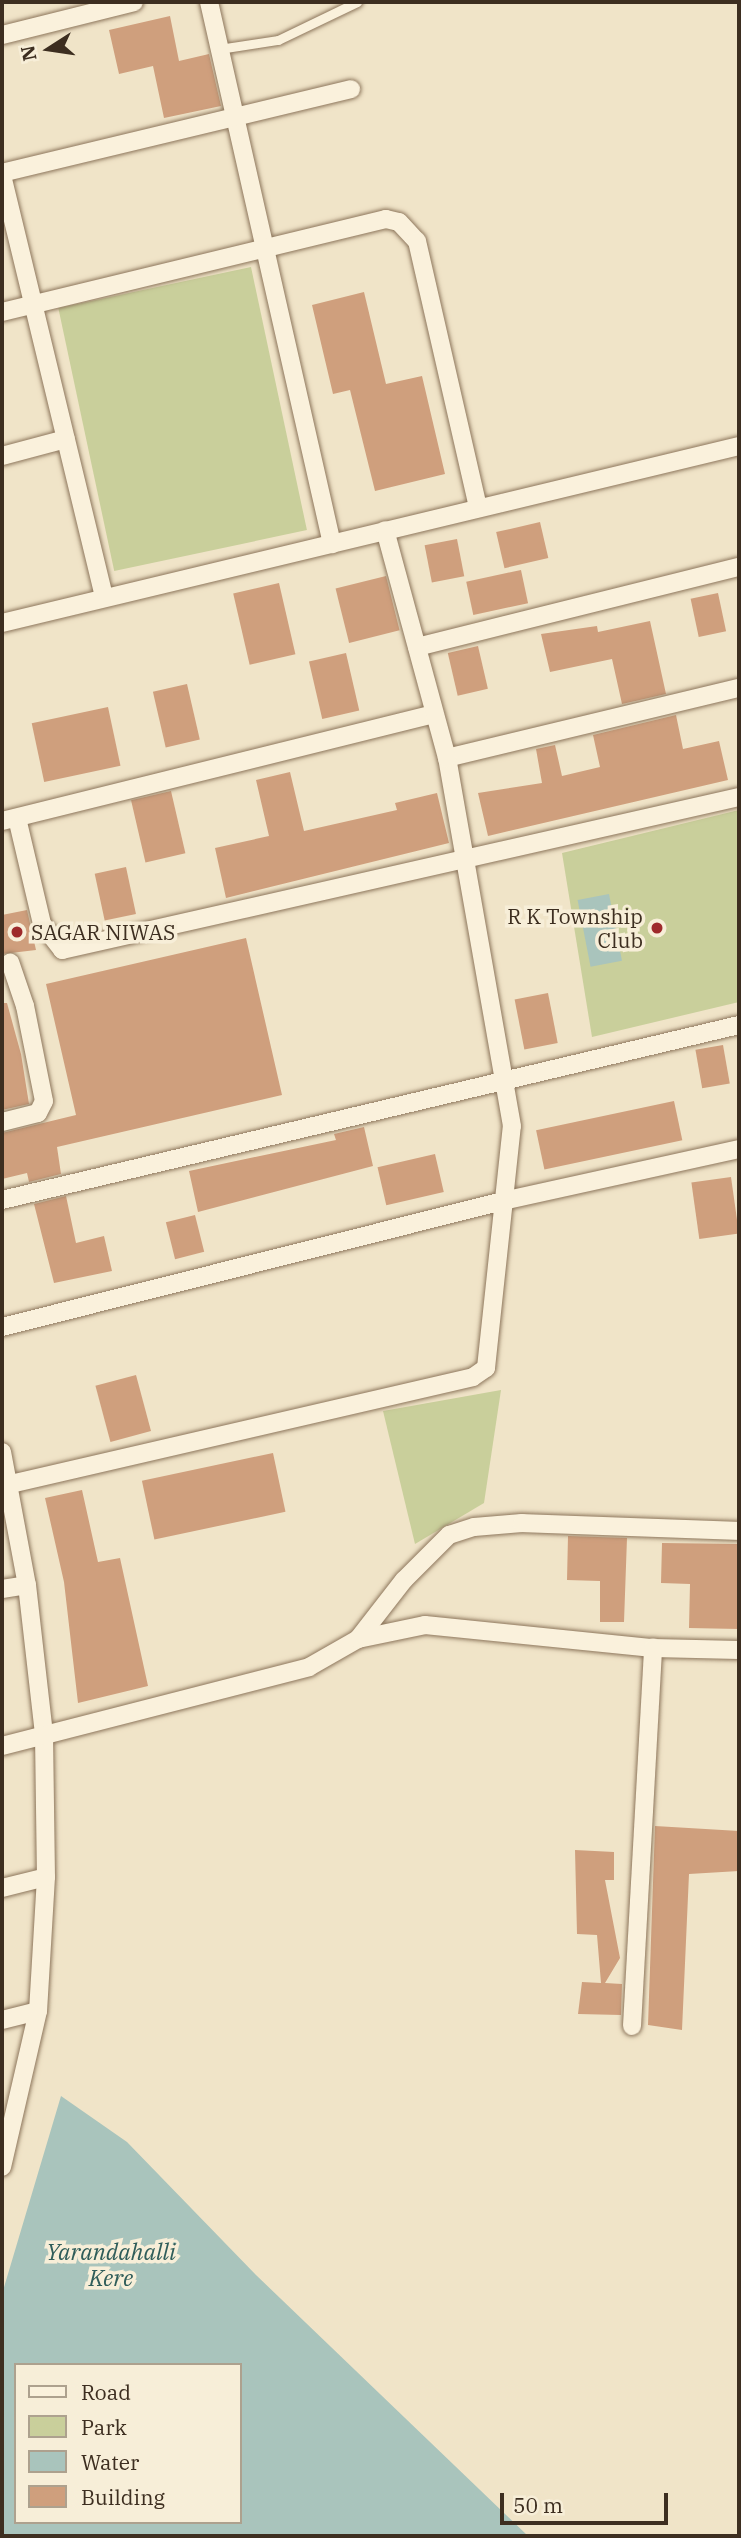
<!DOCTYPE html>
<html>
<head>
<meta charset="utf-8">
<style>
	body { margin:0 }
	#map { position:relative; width:741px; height:2538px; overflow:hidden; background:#f0e4c8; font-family:"IBM Plex Serif",serif }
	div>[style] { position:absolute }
	.green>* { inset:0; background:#c9cf9b; transform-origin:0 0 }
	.water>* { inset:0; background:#a9c4bc; transform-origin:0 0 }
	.building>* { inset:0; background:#cf9f7d; transform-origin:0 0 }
	.roads { filter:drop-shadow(0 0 2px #8d765c) drop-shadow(0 0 2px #8d765c) }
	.service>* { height:9px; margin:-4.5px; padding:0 4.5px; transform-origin:4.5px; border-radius:4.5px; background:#faf1dc }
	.minor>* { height:18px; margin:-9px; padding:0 9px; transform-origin:9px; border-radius:9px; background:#faf1dc }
	.dots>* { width:19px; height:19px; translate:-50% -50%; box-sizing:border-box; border:4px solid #f7eed8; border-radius:50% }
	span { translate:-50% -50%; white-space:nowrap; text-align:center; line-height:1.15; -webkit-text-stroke:7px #f7eed8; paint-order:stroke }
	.poi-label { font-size:21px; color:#3d2e20 }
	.right { translate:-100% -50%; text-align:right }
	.left { translate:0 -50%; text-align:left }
	.water-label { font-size:23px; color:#2f5d5a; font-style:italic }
	.frame { position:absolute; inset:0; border:4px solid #3d2e20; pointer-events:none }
	.legend { position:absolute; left:14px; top:2363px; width:228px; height:161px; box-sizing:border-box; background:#f7eed8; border:2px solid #ada18e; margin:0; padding:9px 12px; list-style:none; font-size:21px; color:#3d2e20 }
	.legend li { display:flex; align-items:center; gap:14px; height:35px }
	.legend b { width:35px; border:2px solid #ada18e }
	.north { position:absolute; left:14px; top:14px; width:70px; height:70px; -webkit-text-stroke:5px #f7eed8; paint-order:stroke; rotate:258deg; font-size:19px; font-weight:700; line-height:28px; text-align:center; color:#3d2e20 }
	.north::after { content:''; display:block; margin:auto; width:24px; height:32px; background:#3d2e20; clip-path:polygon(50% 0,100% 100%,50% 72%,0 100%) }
	.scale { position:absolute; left:500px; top:2493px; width:168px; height:32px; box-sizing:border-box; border:4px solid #3d2e20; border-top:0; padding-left:9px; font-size:21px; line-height:24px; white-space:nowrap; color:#3d2e20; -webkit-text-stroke:5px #f7eed8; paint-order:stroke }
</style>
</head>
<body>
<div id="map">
	<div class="green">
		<i style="left:251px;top:267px;width:269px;height:197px;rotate:78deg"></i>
		<i style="clip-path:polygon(739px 810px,739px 1002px,592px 1037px,562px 853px)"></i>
		<i style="clip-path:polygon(501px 1390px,484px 1503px,415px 1544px,383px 1411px)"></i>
	</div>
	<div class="water">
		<i style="left:609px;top:894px;width:68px;height:32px;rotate:79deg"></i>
		<i style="clip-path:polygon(evenodd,61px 2096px,127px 2142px,256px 2275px,528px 2536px,2px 2536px,2px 2294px,61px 2096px,16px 2365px,240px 2365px,240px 2522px,16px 2522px,16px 2365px)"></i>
	</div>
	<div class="building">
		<i style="clip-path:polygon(170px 16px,179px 61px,209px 54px,221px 106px,164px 118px,153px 66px,119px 74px,109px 30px)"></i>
		<i style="clip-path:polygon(364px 292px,386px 384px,422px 376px,445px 474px,375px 491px,350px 390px,333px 394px,312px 305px)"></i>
		<i style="left:540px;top:522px;width:37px;height:45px;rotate:77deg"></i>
		<i style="left:457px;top:539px;width:38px;height:33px;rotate:79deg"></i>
		<i style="left:521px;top:570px;width:34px;height:56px;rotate:78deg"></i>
		<i style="left:386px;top:576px;width:56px;height:52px;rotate:76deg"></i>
		<i style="left:279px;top:583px;width:73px;height:47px;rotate:77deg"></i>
		<i style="left:718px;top:593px;width:39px;height:28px;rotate:78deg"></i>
		<i style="clip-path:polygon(650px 621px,666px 694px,622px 704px,612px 659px,550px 672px,541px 634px,597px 626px,598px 632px)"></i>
		<i style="left:478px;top:646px;width:44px;height:31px;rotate:77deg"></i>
		<i style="left:346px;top:653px;width:59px;height:38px;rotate:77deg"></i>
		<i style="left:187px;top:684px;width:57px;height:35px;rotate:77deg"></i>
		<i style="left:108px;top:707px;width:60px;height:78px;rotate:78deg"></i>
		<i style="clip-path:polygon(676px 715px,683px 749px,719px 741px,728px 780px,488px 836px,478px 793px,542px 783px,536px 749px,555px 745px,562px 776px,600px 767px,593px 735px)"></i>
		<i style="clip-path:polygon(290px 772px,304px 831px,397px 810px,395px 803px,437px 793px,449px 843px,226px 898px,215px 848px,269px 836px,256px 780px)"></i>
		<i style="left:171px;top:791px;width:64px;height:41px;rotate:77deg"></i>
		<i style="left:126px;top:867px;width:48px;height:32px;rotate:78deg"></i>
		<i style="clip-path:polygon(27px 910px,36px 950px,2px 954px,2px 915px)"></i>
		<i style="clip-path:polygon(246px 938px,282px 1095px,57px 1147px,61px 1174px,29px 1182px,27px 1173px,2px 1179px,2px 1133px,76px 1115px,46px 984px)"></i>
		<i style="left:548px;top:993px;width:51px;height:34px;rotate:79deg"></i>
		<i style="clip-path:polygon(2px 1003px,7px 1003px,21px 1054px,29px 1104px,2px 1110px)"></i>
		<i style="left:723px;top:1045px;width:39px;height:28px;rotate:80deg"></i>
		<i style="left:674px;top:1101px;width:40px;height:141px;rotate:78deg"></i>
		<i style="clip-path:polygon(364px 1127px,373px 1166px,198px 1212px,189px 1171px,336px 1140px,334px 1134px)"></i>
		<i style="left:435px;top:1154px;width:39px;height:59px;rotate:77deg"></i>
		<i style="left:731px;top:1177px;width:57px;height:40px;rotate:82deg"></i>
		<i style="clip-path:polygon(66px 1196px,76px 1243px,104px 1236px,112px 1271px,54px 1283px,34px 1204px)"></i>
		<i style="left:195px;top:1215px;width:38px;height:30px;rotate:76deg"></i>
		<i style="left:136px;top:1375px;width:58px;height:42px;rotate:75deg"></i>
		<i style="left:273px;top:1453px;width:60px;height:134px;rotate:78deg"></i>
		<i style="clip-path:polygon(82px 1490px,98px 1562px,120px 1558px,148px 1686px,78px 1703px,64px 1582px,45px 1498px)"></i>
		<i style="clip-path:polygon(568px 1536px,627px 1538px,624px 1622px,600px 1622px,600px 1581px,567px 1580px)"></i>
		<i style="clip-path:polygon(662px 1543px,739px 1544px,739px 1629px,689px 1628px,690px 1584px,661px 1583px)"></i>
		<i style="clip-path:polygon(655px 1826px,739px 1831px,739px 1871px,689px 1874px,682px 2030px,648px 2025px)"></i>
		<i style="clip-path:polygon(575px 1850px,614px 1852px,614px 1880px,605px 1880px,620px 1958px,605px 1983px,622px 1984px,621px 2015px,578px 2014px,582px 1982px,601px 1983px,597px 1935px,577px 1934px)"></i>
	</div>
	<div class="roads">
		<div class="service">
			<i style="left:219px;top:49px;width:60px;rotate:-8.7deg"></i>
			<i style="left:278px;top:40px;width:88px;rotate:-25.7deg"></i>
		</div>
		<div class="minor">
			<i style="left:209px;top:2px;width:556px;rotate:77.21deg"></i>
			<i style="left:2px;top:35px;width:136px;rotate:-14deg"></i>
			<i style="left:2px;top:173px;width:359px;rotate:-13.5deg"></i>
			<i style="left:2px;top:175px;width:433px;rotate:76.4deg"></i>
			<i style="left:2px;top:312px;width:395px;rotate:-13.6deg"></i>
			<i style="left:386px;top:219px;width:13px;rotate:13deg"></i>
			<i style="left:399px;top:222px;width:26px;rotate:47deg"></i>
			<i style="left:417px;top:241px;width:274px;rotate:77.1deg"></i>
			<i style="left:2px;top:456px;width:66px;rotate:-14.9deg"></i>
			<i style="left:2px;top:623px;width:758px;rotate:-13.5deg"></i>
			<i style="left:417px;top:647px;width:332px;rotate:-14deg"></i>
			<i style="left:447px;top:758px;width:300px;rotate:-13.5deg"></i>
			<i style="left:17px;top:818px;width:109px;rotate:76.7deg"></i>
			<i style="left:42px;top:924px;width:33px;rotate:52deg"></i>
			<i style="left:62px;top:950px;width:694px;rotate:-12.73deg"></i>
			<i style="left:2px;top:821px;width:445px;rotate:-13.9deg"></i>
			<i style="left:2px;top:1122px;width:37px;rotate:-14deg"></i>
			<i style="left:38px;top:1113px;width:13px;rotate:-63deg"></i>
			<i style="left:44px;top:1101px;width:97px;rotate:-101.3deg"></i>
			<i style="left:25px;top:1006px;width:46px;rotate:-108.8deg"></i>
			<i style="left:2px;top:1200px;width:757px;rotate:-13.36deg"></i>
			<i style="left:2px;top:1327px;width:521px;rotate:-14.12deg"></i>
			<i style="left:507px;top:1200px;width:238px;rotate:-12.4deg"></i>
			<i style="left:2px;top:1452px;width:135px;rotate:79.4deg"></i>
			<i style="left:27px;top:1585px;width:151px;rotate:83.5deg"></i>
			<i style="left:44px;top:1735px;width:142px;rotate:89.2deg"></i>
			<i style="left:46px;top:1877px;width:134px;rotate:93.4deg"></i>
			<i style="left:38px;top:2011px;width:160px;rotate:103deg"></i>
			<i style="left:2px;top:1486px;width:483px;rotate:-13deg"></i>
			<i style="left:473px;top:1377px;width:16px;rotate:-35deg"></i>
			<i style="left:486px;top:1368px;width:243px;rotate:-83.9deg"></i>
			<i style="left:512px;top:1126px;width:374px;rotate:-100deg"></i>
			<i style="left:447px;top:758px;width:236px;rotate:-105.2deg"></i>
			<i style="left:2px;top:1589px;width:25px;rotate:-9deg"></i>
			<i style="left:358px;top:1639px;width:75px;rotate:-52.1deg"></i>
			<i style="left:404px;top:1580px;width:64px;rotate:-45deg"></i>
			<i style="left:449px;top:1535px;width:26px;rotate:-18deg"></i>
			<i style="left:474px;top:1527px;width:48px;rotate:-4.8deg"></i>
			<i style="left:522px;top:1523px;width:217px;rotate:2.1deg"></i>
			<i style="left:2px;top:1746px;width:317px;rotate:-14.4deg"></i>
			<i style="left:309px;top:1667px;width:56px;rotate:-29.7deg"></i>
			<i style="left:358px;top:1639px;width:68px;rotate:-11.8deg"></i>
			<i style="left:425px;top:1625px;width:229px;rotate:5.8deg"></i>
			<i style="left:653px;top:1648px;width:86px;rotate:1.3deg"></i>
			<i style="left:2px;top:1888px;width:45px;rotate:-14deg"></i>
			<i style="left:2px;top:2020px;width:37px;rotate:-14deg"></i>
			<i style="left:632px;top:2026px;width:379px;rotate:-86.8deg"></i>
		</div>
	</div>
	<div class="dots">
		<i style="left:657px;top:928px;background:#9e2a2b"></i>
		<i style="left:17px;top:932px;background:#9e2a2b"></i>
	</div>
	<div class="poi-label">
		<span class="right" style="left:643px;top:928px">R K Township<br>Club</span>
		<span class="left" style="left:31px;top:932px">SAGAR NIWAS</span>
	</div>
	<div class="water-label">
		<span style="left:111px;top:2264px">Yarandahalli<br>Kere</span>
	</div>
	<div class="frame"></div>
	<ul class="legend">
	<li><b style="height:9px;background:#faf1dc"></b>Road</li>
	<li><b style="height:19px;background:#c9cf9b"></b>Park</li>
	<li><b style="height:19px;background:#a9c4bc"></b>Water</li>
	<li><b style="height:19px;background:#cf9f7d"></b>Building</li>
	</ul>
	<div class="north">N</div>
	<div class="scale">50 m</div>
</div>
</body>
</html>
